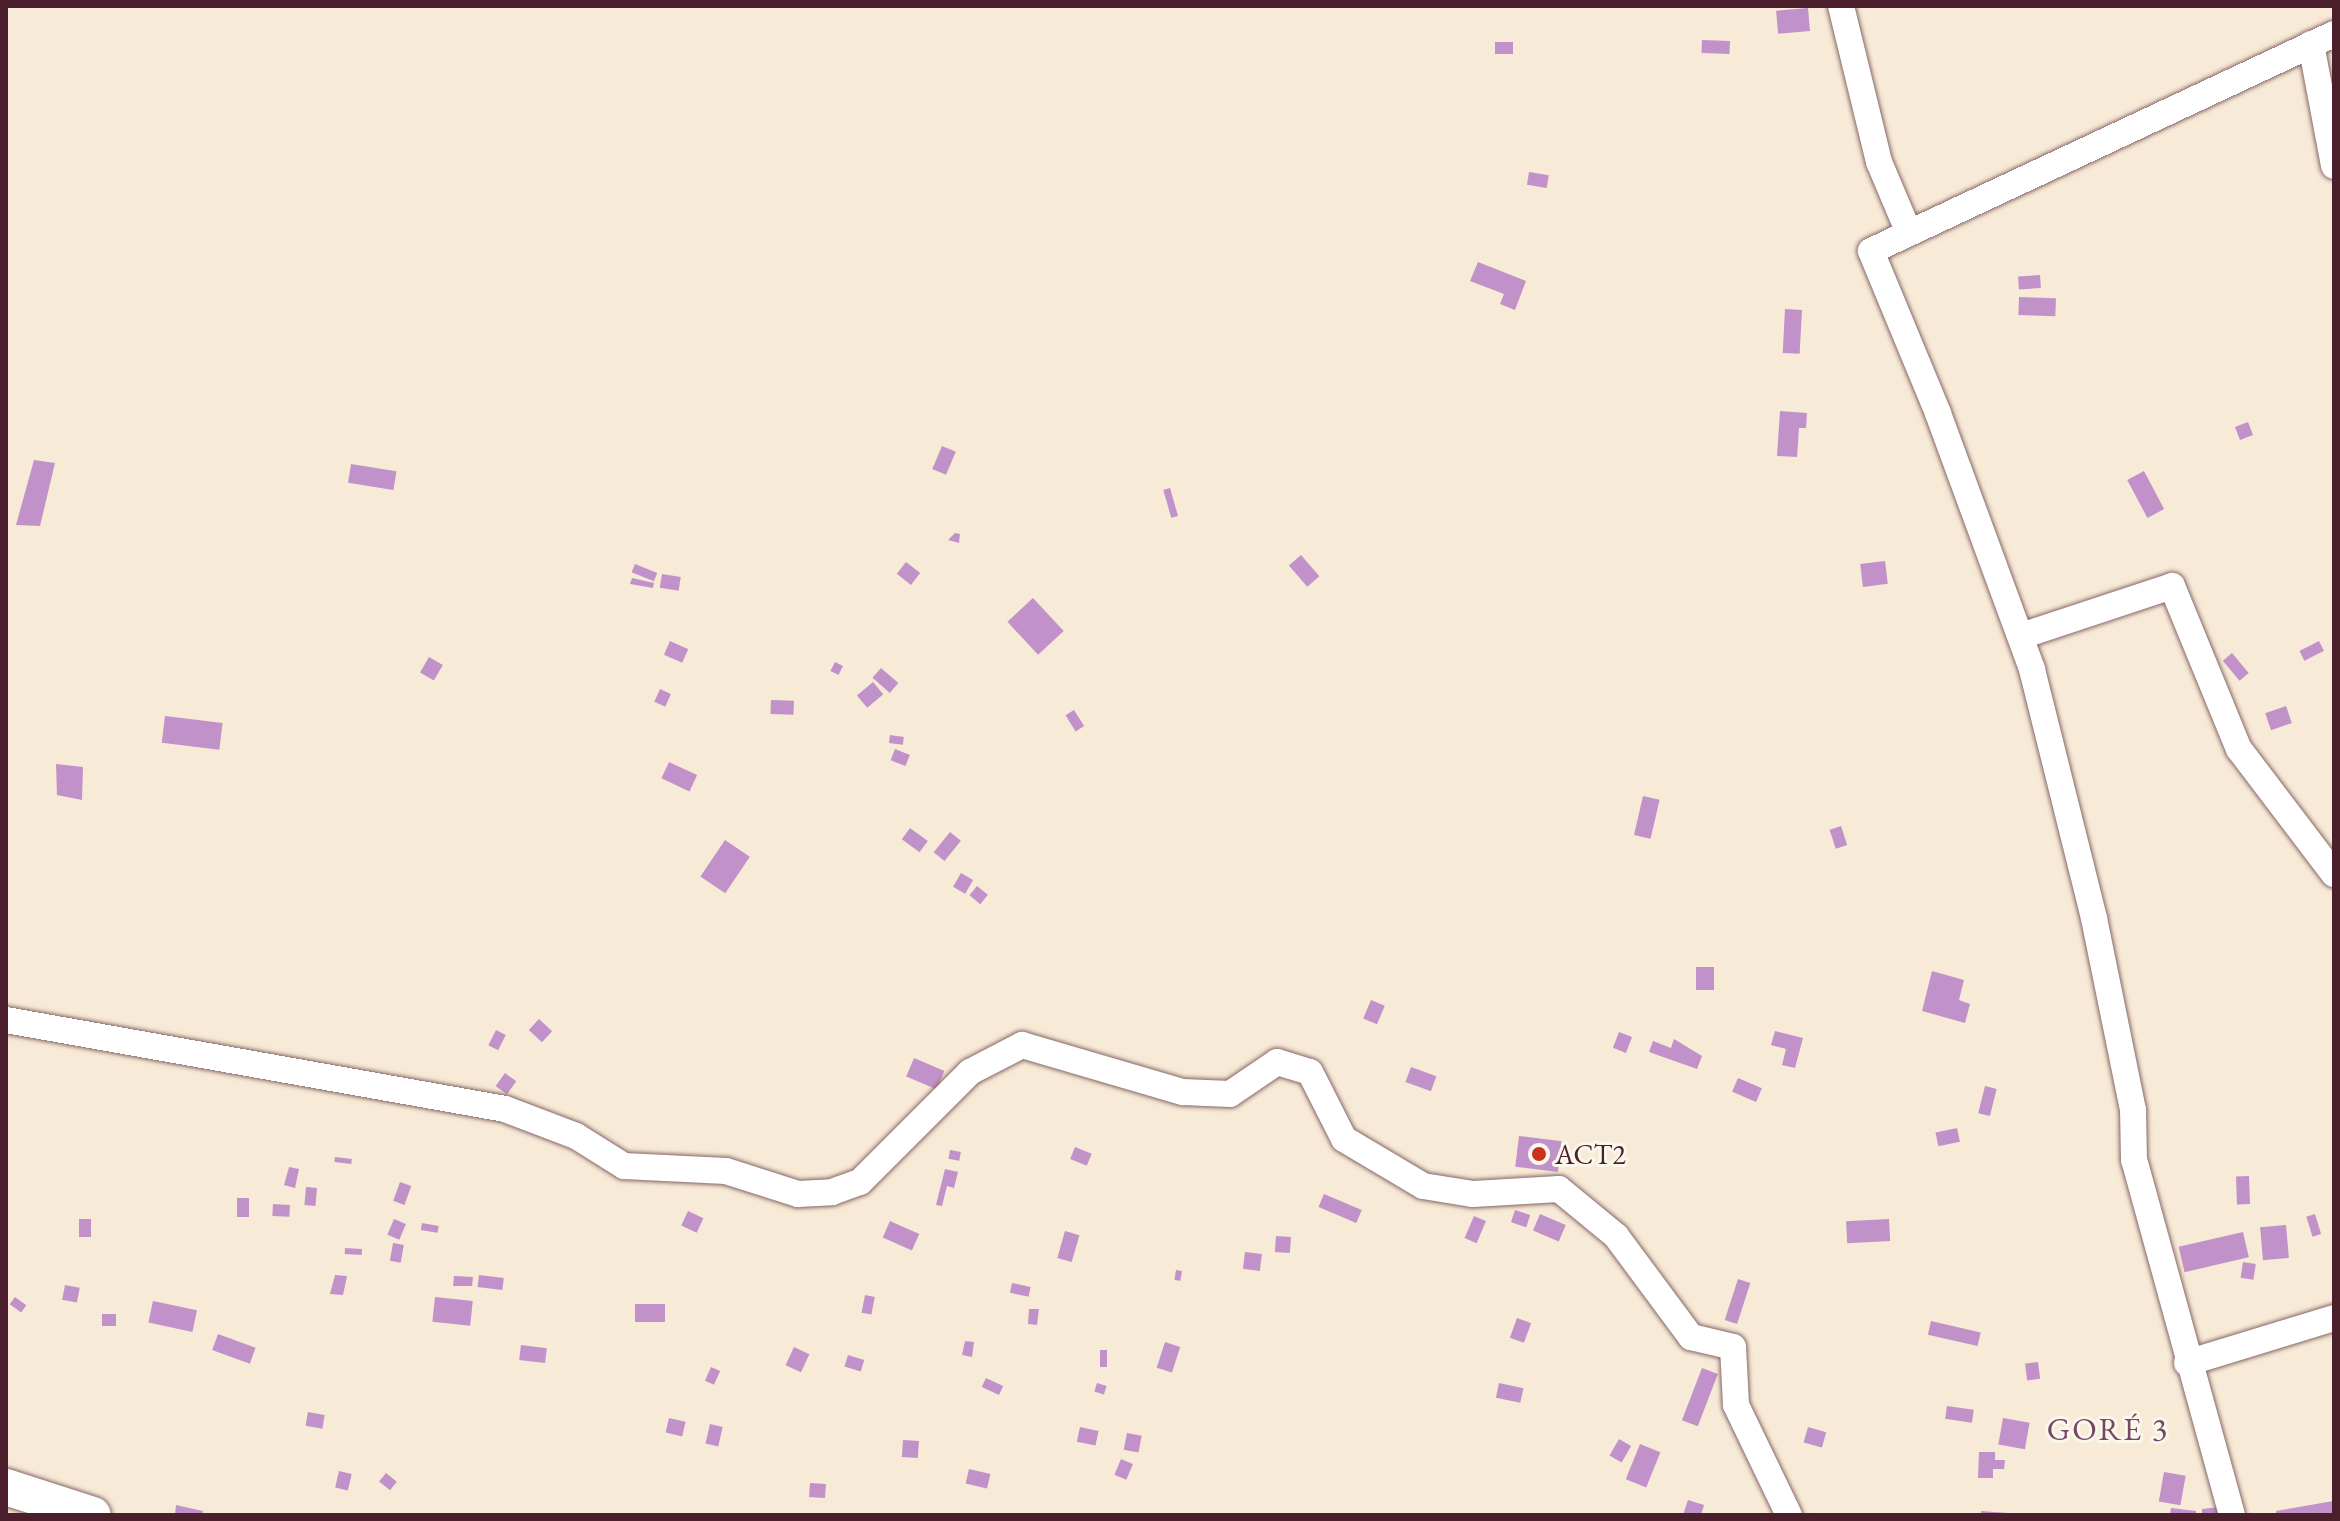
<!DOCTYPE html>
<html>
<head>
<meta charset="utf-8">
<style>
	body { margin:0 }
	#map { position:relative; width:2340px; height:1521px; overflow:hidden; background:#f7ead6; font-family:"EB Garamond",serif }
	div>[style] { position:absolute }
	.building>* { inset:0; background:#c192ca; transform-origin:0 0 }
	.roads { filter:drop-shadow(0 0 2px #876667) drop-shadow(0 0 2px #876667) }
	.minor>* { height:26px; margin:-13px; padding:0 13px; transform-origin:13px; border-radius:13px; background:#fff }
	.secondary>* { height:36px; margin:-18px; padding:0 18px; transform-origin:18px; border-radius:18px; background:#fff }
	.dots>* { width:22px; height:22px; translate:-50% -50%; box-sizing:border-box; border:4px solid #fbf7ec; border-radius:50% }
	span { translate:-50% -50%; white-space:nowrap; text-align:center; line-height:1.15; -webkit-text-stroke:6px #fbf7ec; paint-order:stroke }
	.poi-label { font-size:28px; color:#4a1f2b }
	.left { translate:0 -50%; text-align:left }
	.quarter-label { font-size:32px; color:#744763; letter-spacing:2px }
	.frame { position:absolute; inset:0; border:8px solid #4a1f2b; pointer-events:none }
</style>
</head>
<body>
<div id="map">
	<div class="building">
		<i style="left:1808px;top:8px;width:23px;height:32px;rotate:85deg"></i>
		<i style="left:1702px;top:40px;width:28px;height:13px;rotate:2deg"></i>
		<i style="left:1495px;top:42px;width:18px;height:12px"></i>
		<i style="left:1529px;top:172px;width:20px;height:13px;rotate:9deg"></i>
		<i style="clip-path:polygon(1478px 262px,1526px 281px,1515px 310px,1500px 304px,1504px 294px,1470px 281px)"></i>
		<i style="left:2040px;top:275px;width:13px;height:22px;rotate:86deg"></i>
		<i style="left:2019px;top:297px;width:37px;height:18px;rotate:2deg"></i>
		<i style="left:1785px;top:309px;width:17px;height:44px;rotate:3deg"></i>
		<i style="clip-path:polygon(1780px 411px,1807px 413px,1806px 428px,1799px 428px,1797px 457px,1777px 456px)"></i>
		<i style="left:2248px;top:422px;width:14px;height:14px;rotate:69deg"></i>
		<i style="left:942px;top:446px;width:15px;height:25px;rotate:23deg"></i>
		<i style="clip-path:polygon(34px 460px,55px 463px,40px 526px,16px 525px)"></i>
		<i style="left:351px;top:464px;width:46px;height:19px;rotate:9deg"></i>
		<i style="left:2144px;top:471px;width:43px;height:19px;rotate:62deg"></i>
		<i style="left:1170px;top:488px;width:29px;height:7px;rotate:74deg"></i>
		<i style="clip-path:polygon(955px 533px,960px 534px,959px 543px,948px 540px)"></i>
		<i style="left:1301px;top:555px;width:28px;height:16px;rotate:49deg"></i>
		<i style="left:1885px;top:561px;width:23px;height:25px;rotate:83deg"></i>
		<i style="left:906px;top:562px;width:18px;height:15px;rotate:38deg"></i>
		<i style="left:635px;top:564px;width:24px;height:9px;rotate:22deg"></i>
		<i style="left:662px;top:574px;width:19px;height:14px;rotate:9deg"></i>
		<i style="clip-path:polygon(632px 578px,654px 583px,653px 588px,630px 584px)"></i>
		<i style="left:1033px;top:598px;width:45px;height:35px;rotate:47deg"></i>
		<i style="left:670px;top:641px;width:20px;height:15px;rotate:24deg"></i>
		<i style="left:2319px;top:641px;width:11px;height:22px;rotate:63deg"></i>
		<i style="left:2232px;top:653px;width:26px;height:12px;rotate:50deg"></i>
		<i style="left:429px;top:657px;width:16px;height:18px;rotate:30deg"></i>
		<i style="left:835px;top:662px;width:9px;height:10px;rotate:27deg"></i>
		<i style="left:881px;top:668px;width:23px;height:13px;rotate:41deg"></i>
		<i style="left:873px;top:682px;width:16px;height:21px;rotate:50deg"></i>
		<i style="left:660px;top:689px;width:12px;height:14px;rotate:24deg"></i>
		<i style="left:771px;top:700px;width:23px;height:14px;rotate:2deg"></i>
		<i style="left:2286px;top:706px;width:18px;height:22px;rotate:71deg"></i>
		<i style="left:1074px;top:710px;width:19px;height:10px;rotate:58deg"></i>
		<i style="left:165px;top:716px;width:58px;height:27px;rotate:7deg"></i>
		<i style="left:890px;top:735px;width:14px;height:8px;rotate:8deg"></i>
		<i style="left:895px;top:749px;width:16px;height:12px;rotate:22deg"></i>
		<i style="left:669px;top:762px;width:31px;height:18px;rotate:25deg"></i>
		<i style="clip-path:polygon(56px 764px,83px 767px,82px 800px,57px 795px)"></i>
		<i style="left:1643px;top:796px;width:17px;height:40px;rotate:13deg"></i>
		<i style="left:1841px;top:826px;width:20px;height:12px;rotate:72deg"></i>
		<i style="left:910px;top:828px;width:22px;height:14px;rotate:36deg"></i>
		<i style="left:950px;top:832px;width:14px;height:26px;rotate:39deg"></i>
		<i style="left:725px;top:840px;width:30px;height:44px;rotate:34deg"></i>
		<i style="left:961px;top:873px;width:14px;height:16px;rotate:30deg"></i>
		<i style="left:977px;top:886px;width:14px;height:12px;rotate:39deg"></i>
		<i style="left:1696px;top:967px;width:18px;height:23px"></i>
		<i style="clip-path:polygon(1932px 971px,1964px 980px,1959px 1000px,1970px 1004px,1965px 1023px,1922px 1011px)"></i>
		<i style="left:1371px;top:1000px;width:15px;height:20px;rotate:23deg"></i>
		<i style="left:539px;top:1019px;width:18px;height:15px;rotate:43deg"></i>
		<i style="left:496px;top:1030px;width:11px;height:17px;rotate:27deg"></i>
		<i style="clip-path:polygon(1775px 1031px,1803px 1038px,1795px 1068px,1782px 1065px,1786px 1049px,1771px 1045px)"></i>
		<i style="left:1619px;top:1032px;width:14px;height:17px;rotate:21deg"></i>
		<i style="clip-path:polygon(1674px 1039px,1702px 1056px,1697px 1069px,1649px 1052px,1653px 1041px,1671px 1048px)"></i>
		<i style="left:914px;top:1058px;width:33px;height:20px;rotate:23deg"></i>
		<i style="left:1411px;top:1067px;width:27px;height:16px;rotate:20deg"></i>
		<i style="left:505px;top:1073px;width:14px;height:16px;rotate:36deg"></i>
		<i style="left:1738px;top:1078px;width:26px;height:15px;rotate:23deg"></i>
		<i style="left:1985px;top:1086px;width:12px;height:28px;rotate:14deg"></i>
		<i style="left:1957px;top:1128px;width:14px;height:22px;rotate:78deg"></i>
		<i style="left:1519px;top:1136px;width:43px;height:31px;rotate:7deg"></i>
		<i style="left:1075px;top:1147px;width:18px;height:13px;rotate:22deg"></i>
		<i style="left:950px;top:1150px;width:11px;height:9px;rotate:10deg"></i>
		<i style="left:335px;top:1157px;width:17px;height:5px;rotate:7deg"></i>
		<i style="clip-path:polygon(289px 1167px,299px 1169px,295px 1188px,284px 1185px)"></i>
		<i style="clip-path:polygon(945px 1169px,958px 1172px,954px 1188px,947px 1186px,942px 1206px,936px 1205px)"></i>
		<i style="left:2249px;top:1176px;width:28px;height:13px;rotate:88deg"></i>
		<i style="left:400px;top:1182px;width:12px;height:20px;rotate:20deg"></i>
		<i style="left:306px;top:1187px;width:11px;height:18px;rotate:5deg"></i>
		<i style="left:1324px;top:1194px;width:41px;height:14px;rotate:23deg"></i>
		<i style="left:237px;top:1198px;width:12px;height:19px"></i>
		<i style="left:273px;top:1204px;width:17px;height:12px;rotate:3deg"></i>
		<i style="left:1515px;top:1210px;width:16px;height:13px;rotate:18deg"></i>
		<i style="left:688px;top:1211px;width:17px;height:16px;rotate:25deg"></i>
		<i style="left:1540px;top:1214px;width:28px;height:18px;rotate:23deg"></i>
		<i style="left:2315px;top:1214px;width:21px;height:9px;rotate:73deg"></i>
		<i style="left:1474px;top:1216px;width:13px;height:24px;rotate:23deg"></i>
		<i style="left:79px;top:1219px;width:12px;height:18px"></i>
		<i style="left:394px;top:1219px;width:13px;height:17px;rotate:23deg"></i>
		<i style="left:1889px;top:1219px;width:22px;height:43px;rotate:87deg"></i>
		<i style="left:890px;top:1221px;width:32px;height:18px;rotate:24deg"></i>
		<i style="left:422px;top:1223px;width:17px;height:7px;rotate:10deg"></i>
		<i style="left:2286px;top:1225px;width:33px;height:26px;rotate:85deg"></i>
		<i style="left:1065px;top:1231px;width:15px;height:28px;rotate:16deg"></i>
		<i style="left:2243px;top:1232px;width:26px;height:66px;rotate:77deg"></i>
		<i style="left:1276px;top:1236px;width:15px;height:16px;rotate:4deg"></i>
		<i style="left:393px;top:1243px;width:11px;height:18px;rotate:10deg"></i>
		<i style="left:345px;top:1248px;width:17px;height:6px;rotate:3deg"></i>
		<i style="left:1245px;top:1252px;width:17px;height:17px;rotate:7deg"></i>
		<i style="left:2243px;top:1262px;width:13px;height:16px;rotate:9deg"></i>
		<i style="left:1176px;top:1270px;width:6px;height:10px;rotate:9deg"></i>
		<i style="clip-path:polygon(335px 1275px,347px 1276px,343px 1295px,330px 1294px)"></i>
		<i style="left:479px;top:1275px;width:25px;height:12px;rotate:7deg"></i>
		<i style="clip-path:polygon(454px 1276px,473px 1277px,472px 1286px,453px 1286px)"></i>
		<i style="left:1738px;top:1279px;width:13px;height:43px;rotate:18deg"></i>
		<i style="left:1012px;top:1283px;width:19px;height:10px;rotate:12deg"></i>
		<i style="left:65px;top:1285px;width:15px;height:15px;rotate:11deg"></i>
		<i style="left:865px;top:1295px;width:10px;height:18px;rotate:11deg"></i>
		<i style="left:15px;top:1297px;width:14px;height:9px;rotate:36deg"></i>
		<i style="left:435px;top:1297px;width:38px;height:25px;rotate:6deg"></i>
		<i style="left:153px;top:1301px;width:45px;height:22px;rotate:12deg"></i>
		<i style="left:665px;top:1304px;width:18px;height:30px;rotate:90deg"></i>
		<i style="clip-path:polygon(1029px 1309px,1039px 1309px,1037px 1325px,1028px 1324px)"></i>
		<i style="left:102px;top:1314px;width:14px;height:12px"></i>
		<i style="left:1517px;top:1318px;width:15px;height:21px;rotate:20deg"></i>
		<i style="left:1931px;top:1321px;width:51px;height:14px;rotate:13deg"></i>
		<i style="left:218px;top:1334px;width:40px;height:17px;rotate:20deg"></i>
		<i style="clip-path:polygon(965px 1341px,974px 1342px,972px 1357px,962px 1355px)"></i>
		<i style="left:1165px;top:1342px;width:16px;height:27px;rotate:18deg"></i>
		<i style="left:521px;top:1345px;width:26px;height:15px;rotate:7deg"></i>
		<i style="left:794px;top:1347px;width:17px;height:20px;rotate:25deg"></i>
		<i style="left:1100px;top:1350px;width:7px;height:17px"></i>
		<i style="left:848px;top:1355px;width:17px;height:12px;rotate:17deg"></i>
		<i style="left:2038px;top:1362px;width:17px;height:13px;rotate:83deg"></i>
		<i style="left:711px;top:1367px;width:10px;height:15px;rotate:24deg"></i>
		<i style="left:1702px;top:1368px;width:17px;height:56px;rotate:21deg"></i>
		<i style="left:986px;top:1378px;width:19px;height:10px;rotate:25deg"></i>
		<i style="left:1097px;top:1383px;width:10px;height:9px;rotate:17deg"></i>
		<i style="left:1499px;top:1383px;width:25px;height:15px;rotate:12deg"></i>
		<i style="left:1947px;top:1406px;width:27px;height:13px;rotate:8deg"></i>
		<i style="left:308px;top:1412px;width:17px;height:14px;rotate:10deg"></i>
		<i style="left:669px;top:1418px;width:17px;height:15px;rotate:13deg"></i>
		<i style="left:2003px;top:1418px;width:27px;height:27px;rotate:10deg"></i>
		<i style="left:710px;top:1424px;width:13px;height:20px;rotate:13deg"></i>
		<i style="left:1080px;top:1427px;width:19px;height:15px;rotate:12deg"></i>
		<i style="left:1808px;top:1427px;width:19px;height:16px;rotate:16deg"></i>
		<i style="left:1127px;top:1433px;width:15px;height:17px;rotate:11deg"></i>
		<i style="left:1619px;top:1439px;width:14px;height:19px;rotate:30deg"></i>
		<i style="left:903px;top:1440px;width:16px;height:17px;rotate:4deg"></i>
		<i style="left:1640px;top:1444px;width:22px;height:38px;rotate:22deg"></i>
		<i style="clip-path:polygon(1979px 1452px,1995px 1452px,1995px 1460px,2005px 1460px,2004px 1469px,1993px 1469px,1993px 1478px,1978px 1478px)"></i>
		<i style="left:1121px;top:1459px;width:13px;height:17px;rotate:23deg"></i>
		<i style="left:969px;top:1469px;width:22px;height:15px;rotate:13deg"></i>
		<i style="left:339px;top:1471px;width:13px;height:17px;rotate:13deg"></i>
		<i style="left:2164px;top:1472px;width:22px;height:30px;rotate:10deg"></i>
		<i style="left:386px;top:1473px;width:14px;height:11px;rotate:39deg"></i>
		<i style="left:810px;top:1483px;width:16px;height:14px;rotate:4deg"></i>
		<i style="clip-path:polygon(1688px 1500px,1704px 1505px,1701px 1515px,1683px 1515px)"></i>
		<i style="clip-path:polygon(2333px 1501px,2334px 1515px,2277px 1515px,2276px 1511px)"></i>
		<i style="clip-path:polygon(176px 1505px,203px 1511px,202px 1515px,175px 1515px)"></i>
		<i style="clip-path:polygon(2221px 1507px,2222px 1515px,2202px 1515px,2202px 1509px)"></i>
		<i style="clip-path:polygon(2171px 1508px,2196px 1511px,2196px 1515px,2170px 1515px)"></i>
		<i style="clip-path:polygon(1981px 1511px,2008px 1513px,2008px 1515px,1981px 1515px)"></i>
	</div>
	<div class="roads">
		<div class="minor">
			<i style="left:1841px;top:6px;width:161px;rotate:76.3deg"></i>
			<i style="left:1879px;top:162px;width:77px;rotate:67.1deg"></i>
			<i style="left:2311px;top:44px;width:124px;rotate:79.3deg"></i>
			<i style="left:2021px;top:636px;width:159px;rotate:-18.3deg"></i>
			<i style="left:2172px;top:586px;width:176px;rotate:67.7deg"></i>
			<i style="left:2239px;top:749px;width:157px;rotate:52.8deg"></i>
			<i style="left:6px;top:1020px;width:507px;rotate:10.11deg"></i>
			<i style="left:505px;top:1109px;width:76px;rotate:20.8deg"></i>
			<i style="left:576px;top:1136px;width:57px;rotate:32deg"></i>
			<i style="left:624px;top:1166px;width:102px;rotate:2.8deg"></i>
			<i style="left:726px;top:1171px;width:76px;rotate:17.7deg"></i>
			<i style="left:798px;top:1194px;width:34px;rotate:-3deg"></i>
			<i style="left:832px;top:1192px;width:30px;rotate:-20deg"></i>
			<i style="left:860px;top:1182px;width:156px;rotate:-45deg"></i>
			<i style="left:970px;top:1072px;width:59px;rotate:-27.4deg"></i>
			<i style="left:1022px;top:1045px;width:168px;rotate:16.3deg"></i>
			<i style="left:1183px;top:1092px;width:47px;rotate:2.4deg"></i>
			<i style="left:1230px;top:1094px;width:57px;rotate:-34.2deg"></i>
			<i style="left:1277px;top:1062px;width:34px;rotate:17deg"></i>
			<i style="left:1310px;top:1072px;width:75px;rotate:63.1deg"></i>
			<i style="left:1344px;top:1139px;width:92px;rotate:30.7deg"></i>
			<i style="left:1423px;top:1186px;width:51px;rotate:9.1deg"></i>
			<i style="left:1473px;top:1194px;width:86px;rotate:-3.3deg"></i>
			<i style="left:1559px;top:1189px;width:74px;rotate:39.5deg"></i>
			<i style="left:1616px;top:1236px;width:126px;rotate:53.4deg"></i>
			<i style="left:1691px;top:1337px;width:43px;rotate:13.4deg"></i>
			<i style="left:1733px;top:1347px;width:58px;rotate:87deg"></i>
			<i style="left:1736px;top:1405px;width:122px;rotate:64.3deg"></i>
			<i style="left:2187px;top:1363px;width:154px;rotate:-17deg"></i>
			<i style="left:2232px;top:1515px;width:368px;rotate:-105.4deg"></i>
			<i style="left:2134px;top:1160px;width:50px;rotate:-91.1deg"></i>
			<i style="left:2133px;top:1110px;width:196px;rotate:-101.5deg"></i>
			<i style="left:2094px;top:918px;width:257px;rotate:-104deg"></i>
			<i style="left:2032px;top:669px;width:273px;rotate:-110.2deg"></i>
			<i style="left:1938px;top:413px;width:175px;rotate:-112.5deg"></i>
			<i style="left:1871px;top:251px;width:511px;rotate:-25.11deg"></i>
		</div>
		<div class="secondary">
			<i style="left:6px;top:1487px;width:91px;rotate:17.8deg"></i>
		</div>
	</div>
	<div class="dots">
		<i style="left:1539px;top:1154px;background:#c8321e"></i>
	</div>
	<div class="poi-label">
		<span class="left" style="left:1555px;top:1154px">ACT2</span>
	</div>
	<div class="quarter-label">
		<span style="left:2108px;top:1429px">GORÉ 3</span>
	</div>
	<div class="frame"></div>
</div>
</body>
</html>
